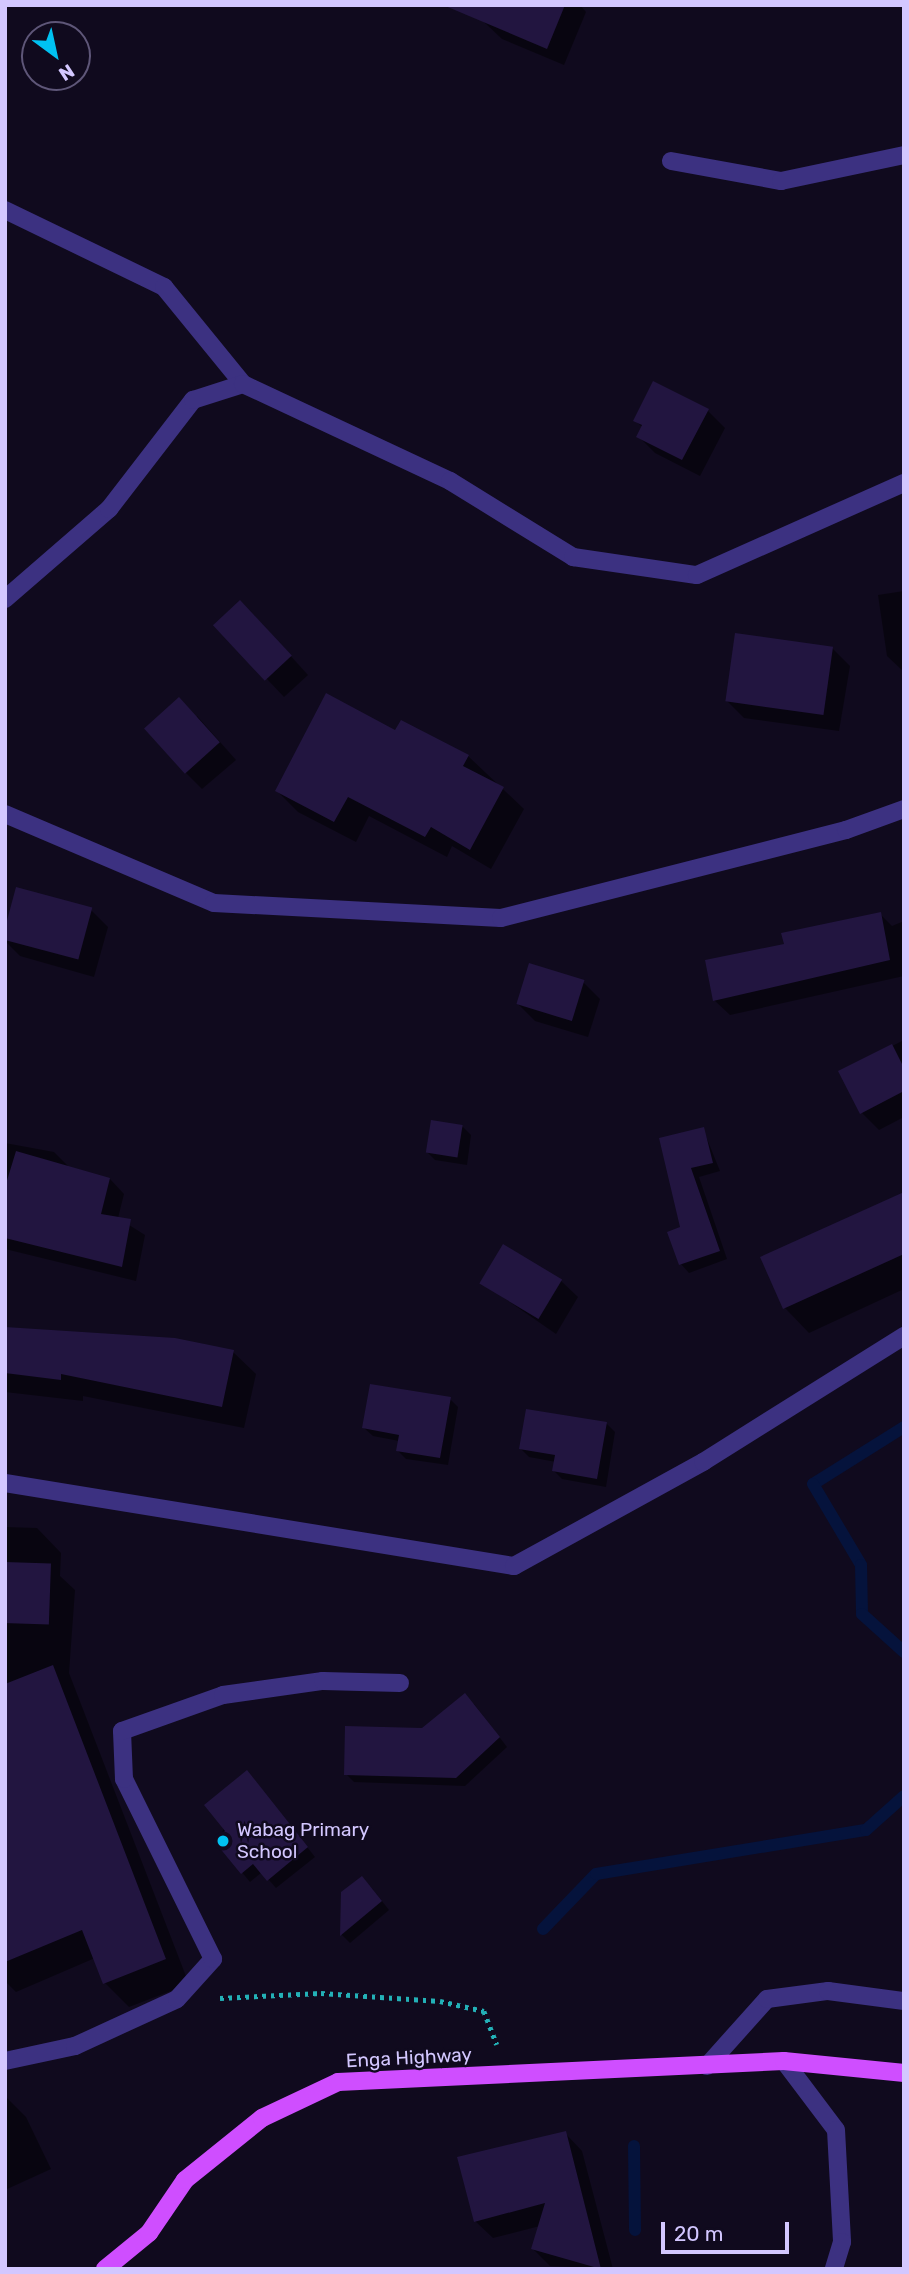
<!DOCTYPE html>
<html>
<head>
<meta charset="utf-8">
<style>
	body { margin:0 }
	#map { position:relative; width:909px; height:2274px; overflow:hidden; background:#100a1e; font-family:Rubik,sans-serif }
	div>[style] { position:absolute }
	.shadow>* { inset:0; background:#0007 }
	.stream>* { height:12px; margin:-6px; padding:0 6px; transform-origin:6px; border-radius:6px; background:#05133c }
	.building>* { inset:0; background:#221540; transform-origin:0 0 }
	.path>* { height:4.5px; margin-top:-2.25px; transform-origin:0; background:repeating-linear-gradient(90deg,#23b1b7 0 3.5px,transparent 0 8.5px) }
	.service>* { height:18px; margin:-9px; padding:0 9px; transform-origin:9px; border-radius:9px; background:#3c3181 }
	.minor>* { height:18px; margin:-9px; padding:0 9px; transform-origin:9px; border-radius:9px; background:#3c3181 }
	.tertiary>* { height:18px; margin:-9px; padding:0 9px; transform-origin:9px; border-radius:9px; background:#3c3181 }
	.primary>* { height:18px; margin:-9px; padding:0 9px; transform-origin:9px; border-radius:9px; background:#cf4eff }
	.dots>* { width:19px; height:19px; translate:-50% -50%; box-sizing:border-box; border:4px solid #100a1e; border-radius:50% }
	span { translate:-50% -50%; white-space:nowrap; text-align:center; line-height:1.15; -webkit-text-stroke:5px #100a1e; paint-order:stroke }
	.poi-label { font-size:19px; color:#d3c7ff }
	.left { translate:0 -50%; text-align:left }
	.street-label { font-size:19px; color:#d3c7ff }
	.frame { position:absolute; inset:0; border:7px solid #d3c7ff; pointer-events:none }
	.north { position:absolute; left:21px; top:21px; width:70px; height:70px; box-sizing:border-box; background:#100a1e; border:2px solid #5e5678; border-radius:50%; rotate:147deg; font-size:19px; font-weight:700; line-height:28px; text-align:center; color:#d3c7ff }
	.north::after { content:''; display:block; margin:auto; width:24px; height:32px; background:#00c2f2; clip-path:polygon(50% 0,100% 100%,50% 72%,0 100%) }
	.scale { position:absolute; left:661px; top:2222px; width:128px; height:32px; box-sizing:border-box; border:4px solid #d3c7ff; border-top:0; padding-left:9px; font-size:21px; line-height:24px; white-space:nowrap; color:#d3c7ff; -webkit-text-stroke:5px #100a1e; paint-order:stroke }
</style>
</head>
<body>
<div id="map">
	<div class="shadow">
		<i style="clip-path:polygon(491px 5px,580px 5px,586px 12px,564px 65px,502px 39px,484px 22px)"></i>
		<i style="clip-path:polygon(708px 411px,725px 428px,700px 476px,655px 453px,638px 436px,643px 428px,635px 420px)"></i>
		<i style="clip-path:polygon(904px 591px,904px 672px,887px 656px,878px 595px)"></i>
		<i style="clip-path:polygon(258px 620px,308px 675px,284px 697px,216px 625px)"></i>
		<i style="clip-path:polygon(832px 648px,850px 666px,839px 731px,744px 718px,727px 701px)"></i>
		<i style="clip-path:polygon(197px 716px,236px 760px,202px 789px,185px 772px)"></i>
		<i style="clip-path:polygon(468px 756px,524px 809px,491px 869px,452px 846px,447px 857px,369px 816px,356px 842px,298px 812px,277px 791px)"></i>
		<i style="clip-path:polygon(17px 889px,91px 910px,108px 927px,94px 977px,20px 956px,5px 941px)"></i>
		<i style="clip-path:polygon(880px 914px,892px 926px,904px 921px,904px 976px,730px 1015px,714px 1000px,786px 945px)"></i>
		<i style="clip-path:polygon(583px 982px,600px 999px,588px 1037px,535px 1021px,518px 1004px)"></i>
		<i style="clip-path:polygon(902px 1041px,904px 1117px,879px 1130px,861px 1112px,841px 1072px)"></i>
		<i style="clip-path:polygon(463px 1127px,471px 1135px,467px 1165px,435px 1160px,427px 1152px)"></i>
		<i style="clip-path:polygon(703px 1129px,720px 1171px,699px 1177px,727px 1259px,689px 1273px,681px 1264px,682px 1229px,661px 1139px)"></i>
		<i style="clip-path:polygon(5px 1143px,54px 1152px,70px 1168px,110px 1179px,124px 1194px,118px 1218px,145px 1235px,136px 1281px,5px 1249px)"></i>
		<i style="clip-path:polygon(904px 1194px,904px 1289px,809px 1333px,785px 1308px,762px 1258px)"></i>
		<i style="clip-path:polygon(560px 1280px,578px 1297px,556px 1334px,481px 1282px)"></i>
		<i style="clip-path:polygon(5px 1328px,233px 1352px,256px 1374px,244px 1428px,83px 1396px,83px 1401px,5px 1392px)"></i>
		<i style="clip-path:polygon(450px 1399px,458px 1407px,448px 1465px,406px 1459px,398px 1451px,399px 1441px,373px 1436px,364px 1428px)"></i>
		<i style="clip-path:polygon(607px 1424px,615px 1432px,606px 1487px,562px 1479px,554px 1471px,556px 1462px,529px 1457px,521px 1449px)"></i>
		<i style="clip-path:polygon(5px 1527px,37px 1528px,61px 1553px,60px 1576px,75px 1590px,69px 1673px,189px 1984px,129px 2007px,105px 1983px,95px 1958px,16px 1992px,5px 1981px)"></i>
		<i style="clip-path:polygon(474px 1704px,507px 1747px,465px 1786px,354px 1782px,346px 1774px)"></i>
		<i style="clip-path:polygon(255px 1781px,315px 1857px,276px 1888px,262px 1872px,250px 1882px,216px 1841px)"></i>
		<i style="clip-path:polygon(370px 1886px,389px 1910px,350px 1943px,342px 1935px,343px 1893px)"></i>
		<i style="clip-path:polygon(5px 2096px,26px 2117px,51px 2169px,5px 2190px)"></i>
		<i style="clip-path:polygon(565px 2133px,582px 2151px,613px 2269px,550px 2266px,533px 2249px,540px 2226px,493px 2238px,475px 2221px)"></i>
	</div>
	<div class="stream">
		<i style="left:904px;top:1427px;width:107px;rotate:147.9deg"></i>
		<i style="left:813px;top:1484px;width:94px;rotate:59.3deg"></i>
		<i style="left:861px;top:1565px;width:49px;rotate:88.8deg"></i>
		<i style="left:862px;top:1614px;width:57px;rotate:42.1deg"></i>
		<i style="left:543px;top:1929px;width:76px;rotate:-46.1deg"></i>
		<i style="left:596px;top:1874px;width:274px;rotate:-9.3deg"></i>
		<i style="left:866px;top:1830px;width:51px;rotate:-41.8deg"></i>
		<i style="left:634px;top:2146px;width:84px;rotate:89.3deg"></i>
	</div>
	<div class="building">
		<i style="clip-path:polygon(443px 5px,565px 5px,547px 49px)"></i>
		<i style="clip-path:polygon(653px 381px,709px 409px,682px 460px,636px 437px,642px 425px,633px 421px)"></i>
		<i style="left:240px;top:600px;width:76px;height:37px;rotate:47deg"></i>
		<i style="left:735px;top:633px;width:99px;height:69px;rotate:8deg"></i>
		<i style="clip-path:polygon(326px 693px,395px 730px,401px 720px,469px 755px,463px 766px,504px 787px,470px 850px,431px 827px,425px 837px,348px 797px,334px 822px,275px 791px)"></i>
		<i style="left:179px;top:697px;width:61px;height:47px;rotate:48deg"></i>
		<i style="left:16px;top:887px;width:79px;height:54px;rotate:15deg"></i>
		<i style="clip-path:polygon(881px 912px,890px 960px,713px 1001px,705px 960px,784px 944px,781px 933px)"></i>
		<i style="left:529px;top:963px;width:58px;height:43px;rotate:17deg"></i>
		<i style="clip-path:polygon(892px 1044px,904px 1068px,904px 1091px,860px 1114px,838px 1071px)"></i>
		<i style="left:431px;top:1120px;width:32px;height:33px;rotate:9deg"></i>
		<i style="clip-path:polygon(704px 1127px,713px 1163px,691px 1168px,720px 1251px,679px 1265px,667px 1232px,680px 1227px,659px 1138px)"></i>
		<i style="clip-path:polygon(16px 1151px,110px 1178px,101px 1214px,131px 1219px,122px 1267px,5px 1238px,5px 1187px)"></i>
		<i style="clip-path:polygon(904px 1192px,904px 1254px,783px 1309px,760px 1257px)"></i>
		<i style="left:503px;top:1244px;width:69px;height:46px;rotate:31deg"></i>
		<i style="clip-path:polygon(5px 1327px,175px 1338px,234px 1350px,222px 1407px,61px 1374px,61px 1380px,5px 1373px)"></i>
		<i style="clip-path:polygon(370px 1384px,451px 1397px,440px 1458px,396px 1451px,399px 1435px,362px 1428px)"></i>
		<i style="clip-path:polygon(526px 1409px,607px 1422px,597px 1479px,552px 1471px,555px 1455px,519px 1449px)"></i>
		<i style="left:5px;top:1562px;width:46px;height:61px;rotate:2deg"></i>
		<i style="clip-path:polygon(53px 1665px,166px 1959px,103px 1984px,82px 1930px,5px 1962px,5px 1684px)"></i>
		<i style="clip-path:polygon(465px 1693px,500px 1737px,456px 1778px,344px 1775px,345px 1726px,422px 1728px)"></i>
		<i style="clip-path:polygon(247px 1770px,308px 1847px,267px 1881px,253px 1864px,241px 1874px,214px 1841px,225px 1831px,204px 1805px)"></i>
		<i style="clip-path:polygon(362px 1876px,382px 1901px,340px 1936px,341px 1892px)"></i>
		<i style="clip-path:polygon(566px 2131px,582px 2194px,601px 2269px,531px 2249px,545px 2203px,474px 2222px,457px 2157px)"></i>
	</div>
	<div class="path">
		<i style="left:220px;top:1998px;width:101px;rotate:-2.8deg"></i>
		<i style="left:321px;top:1993px;width:119px;rotate:3.8deg"></i>
		<i style="left:440px;top:2001px;width:45px;rotate:12.8deg"></i>
		<i style="left:484px;top:2011px;width:36px;rotate:69deg"></i>
	</div>
	<div class="service">
		<i style="left:671px;top:161px;width:112px;rotate:10.3deg"></i>
		<i style="left:781px;top:181px;width:126px;rotate:-11.9deg"></i>
		<i style="left:5px;top:210px;width:177px;rotate:25.8deg"></i>
		<i style="left:164px;top:287px;width:125px;rotate:50.8deg"></i>
		<i style="left:5px;top:599px;width:138px;rotate:-40.9deg"></i>
		<i style="left:109px;top:509px;width:138px;rotate:-52.4deg"></i>
		<i style="left:193px;top:400px;width:52px;rotate:-17.7deg"></i>
		<i style="left:243px;top:384px;width:229px;rotate:25.1deg"></i>
		<i style="left:450px;top:481px;width:145px;rotate:31.7deg"></i>
		<i style="left:573px;top:557px;width:125px;rotate:8.3deg"></i>
		<i style="left:697px;top:575px;width:227px;rotate:-24deg"></i>
		<i style="left:707px;top:2066px;width:90px;rotate:-48.2deg"></i>
		<i style="left:767px;top:1999px;width:62px;rotate:-7.5deg"></i>
		<i style="left:828px;top:1991px;width:77px;rotate:7.5deg"></i>
	</div>
	<div class="minor">
		<i style="left:5px;top:814px;width:227px;rotate:23.1deg"></i>
		<i style="left:214px;top:903px;width:287px;rotate:3deg"></i>
		<i style="left:501px;top:918px;width:356px;rotate:-14.3deg"></i>
		<i style="left:846px;top:830px;width:62px;rotate:-19.9deg"></i>
		<i style="left:5px;top:1483px;width:516px;rotate:9.26deg"></i>
		<i style="left:514px;top:1566px;width:216px;rotate:-28.8deg"></i>
		<i style="left:703px;top:1462px;width:237px;rotate:-32.1deg"></i>
		<i style="left:5px;top:2061px;width:72px;rotate:-12.1deg"></i>
		<i style="left:75px;top:2046px;width:112px;rotate:-24.7deg"></i>
		<i style="left:177px;top:1999px;width:54px;rotate:-48deg"></i>
		<i style="left:213px;top:1959px;width:201px;rotate:-116.3deg"></i>
		<i style="left:124px;top:1779px;width:48px;rotate:-92.4deg"></i>
		<i style="left:122px;top:1731px;width:107px;rotate:-19.6deg"></i>
		<i style="left:223px;top:1695px;width:101px;rotate:-8deg"></i>
		<i style="left:323px;top:1681px;width:77px;rotate:1.5deg"></i>
	</div>
	<div class="tertiary">
		<i style="left:784px;top:2061px;width:86px;rotate:53deg"></i>
		<i style="left:836px;top:2130px;width:112px;rotate:86.9deg"></i>
		<i style="left:842px;top:2242px;width:28px;rotate:107deg"></i>
	</div>
	<div class="primary">
		<i style="left:105px;top:2269px;width:57px;rotate:-39.3deg"></i>
		<i style="left:149px;top:2233px;width:64px;rotate:-55.8deg"></i>
		<i style="left:185px;top:2180px;width:99px;rotate:-38.8deg"></i>
		<i style="left:262px;top:2118px;width:84px;rotate:-25.3deg"></i>
		<i style="left:338px;top:2082px;width:446px;rotate:-2.7deg"></i>
		<i style="left:784px;top:2061px;width:121px;rotate:5.7deg"></i>
	</div>
	<div class="dots">
		<i style="left:223px;top:1841px;background:#00c2f2"></i>
	</div>
	<div class="poi-label">
		<span class="left" style="left:237px;top:1841px">Wabag Primary<br>School</span>
	</div>
	<div class="street-label">
		<span style="left:409px;top:2058px;rotate:-3deg">Enga Highway</span>
	</div>
	<div class="frame"></div>
	<div class="north">N</div>
	<div class="scale">20 m</div>
</div>
</body>
</html>
